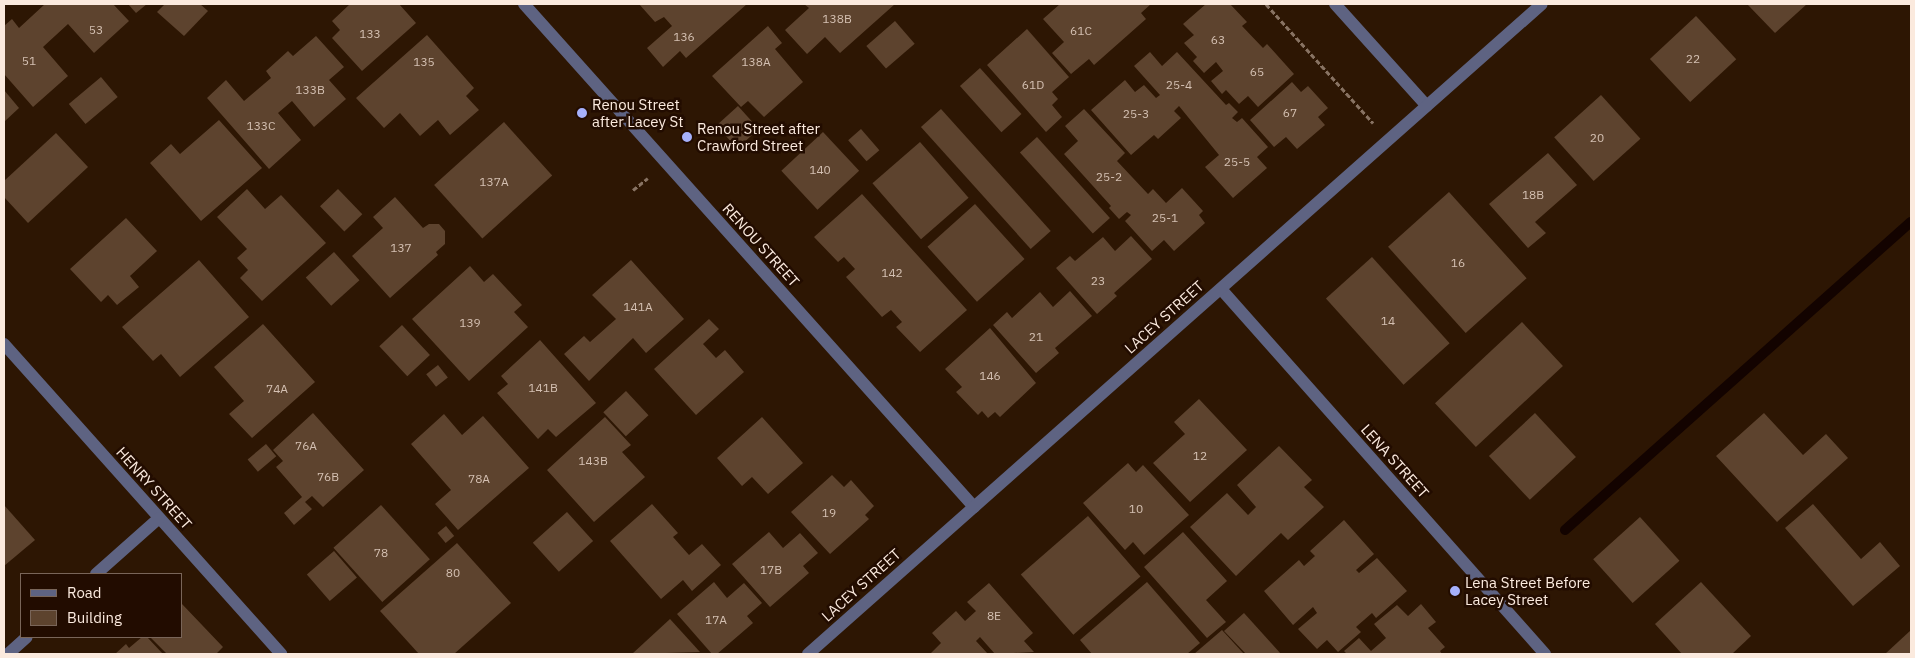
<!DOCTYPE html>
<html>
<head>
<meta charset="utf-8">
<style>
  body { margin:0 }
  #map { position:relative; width:1915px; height:658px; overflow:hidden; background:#2d1603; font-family:"IBM Plex Sans",sans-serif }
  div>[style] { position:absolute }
  .stream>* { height:10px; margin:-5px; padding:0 5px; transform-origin:5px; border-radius:5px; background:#130300 }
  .building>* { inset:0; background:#5d432e; transform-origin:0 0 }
  .path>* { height:3px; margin-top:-1.5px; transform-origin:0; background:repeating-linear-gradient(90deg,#887363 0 5px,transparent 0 7.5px) }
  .minor>* { height:12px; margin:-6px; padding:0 6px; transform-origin:6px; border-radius:6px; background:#5e6382 }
  .dots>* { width:14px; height:14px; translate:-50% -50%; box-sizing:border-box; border:2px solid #220c00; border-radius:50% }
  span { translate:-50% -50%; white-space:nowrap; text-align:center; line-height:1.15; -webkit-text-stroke:5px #220c00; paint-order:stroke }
  .number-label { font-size:12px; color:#d4c0b2 }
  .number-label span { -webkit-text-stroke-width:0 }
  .poi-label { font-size:15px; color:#fbeade }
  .left { translate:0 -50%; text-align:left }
  .street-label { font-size:15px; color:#fbeade }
  .frame { position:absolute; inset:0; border:5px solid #fbeade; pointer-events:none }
  .legend { position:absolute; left:20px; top:573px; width:162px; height:65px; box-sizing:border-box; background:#220c00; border:1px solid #796559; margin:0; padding:6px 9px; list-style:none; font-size:15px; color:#fbeade }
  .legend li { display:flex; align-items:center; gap:10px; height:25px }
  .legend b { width:25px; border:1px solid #796559 }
</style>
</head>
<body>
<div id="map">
  <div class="stream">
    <div style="left:1565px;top:530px;width:463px;rotate:-41.7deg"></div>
  </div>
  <div class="building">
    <div style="clip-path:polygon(45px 4px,113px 4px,129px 21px,94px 53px,68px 24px,43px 47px,68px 76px,33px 107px,4px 74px,4px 26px,12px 19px,19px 28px)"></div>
    <div style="clip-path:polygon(128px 4px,147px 4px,136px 13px)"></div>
    <div style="clip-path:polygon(165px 4px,200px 4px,208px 11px,184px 36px,157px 12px)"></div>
    <div style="clip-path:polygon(350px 4px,399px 4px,416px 23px,362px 71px,332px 38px,340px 30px,332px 21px)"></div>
    <div style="clip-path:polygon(639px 4px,747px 4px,686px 58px,680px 51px,663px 67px,647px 48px,672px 26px,664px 17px,655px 22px)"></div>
    <div style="clip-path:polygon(804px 4px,895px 4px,840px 53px,825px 37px,807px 54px,785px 30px,809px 8px)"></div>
    <div style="clip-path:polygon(1060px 4px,1151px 4px,1141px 13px,1146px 19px,1094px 65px,1089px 59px,1071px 74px,1052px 53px,1064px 42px,1043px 19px)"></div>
    <div style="clip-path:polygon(1206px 4px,1230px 4px,1247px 22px,1242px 26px,1263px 48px,1267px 44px,1294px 74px,1258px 107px,1248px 96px,1239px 104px,1226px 90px,1222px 94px,1211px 81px,1223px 71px,1216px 62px,1204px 73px,1193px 61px,1197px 57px,1184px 43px,1194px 35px,1183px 24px)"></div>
    <div style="clip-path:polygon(1747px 4px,1807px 4px,1775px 33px)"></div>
    <div style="left:1696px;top:16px;width:59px;height:63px;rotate:47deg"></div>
    <div style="left:895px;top:21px;width:30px;height:38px;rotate:49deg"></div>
    <div style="clip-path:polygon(768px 26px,782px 43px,775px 49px,803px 82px,764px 117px,748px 101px,741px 107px,712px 76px)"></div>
    <div style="clip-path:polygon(1027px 29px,1069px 77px,1052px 92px,1058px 99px,1052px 105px,1062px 117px,1046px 132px,987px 65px)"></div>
    <div style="clip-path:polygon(427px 35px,474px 88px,466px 96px,479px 110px,450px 135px,438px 120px,420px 136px,400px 113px,384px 128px,356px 98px)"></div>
    <div style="clip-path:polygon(316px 36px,344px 67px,329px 80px,346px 99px,314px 127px,292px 101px,278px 113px,301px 140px,269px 169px,207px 98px,226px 80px,244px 101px,271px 78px,266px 71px,288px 51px,293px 56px)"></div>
    <div style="clip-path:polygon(1150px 52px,1162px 66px,1177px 52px,1226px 105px,1229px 103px,1238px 112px,1232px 118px,1237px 122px,1242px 118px,1268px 147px,1257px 157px,1267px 168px,1233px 198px,1205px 167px,1219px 155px,1179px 106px,1174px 111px,1181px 118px,1158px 139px,1154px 135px,1131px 155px,1091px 110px,1125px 80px,1135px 92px,1144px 85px,1156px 98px,1160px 95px,1134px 66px)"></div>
    <div style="left:980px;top:68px;width:62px;height:27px;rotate:48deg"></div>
    <div style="left:101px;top:77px;width:26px;height:42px;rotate:50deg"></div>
    <div style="clip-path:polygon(1292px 82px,1301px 92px,1308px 86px,1328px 108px,1318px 117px,1325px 125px,1297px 149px,1286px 137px,1274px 147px,1250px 120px)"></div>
    <div style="clip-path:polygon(4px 90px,19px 108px,4px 122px)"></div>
    <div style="left:1601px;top:95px;width:59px;height:63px;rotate:48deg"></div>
    <div style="left:738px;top:106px;width:31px;height:29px;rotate:48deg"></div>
    <div style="left:941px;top:109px;width:164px;height:27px;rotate:48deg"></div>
    <div style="clip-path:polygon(1084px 109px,1125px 153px,1117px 161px,1148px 194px,1153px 189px,1166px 203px,1182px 188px,1203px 211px,1199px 215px,1205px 223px,1174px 251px,1164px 240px,1152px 251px,1125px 221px,1131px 215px,1127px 212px,1119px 219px,1109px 208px,1111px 206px,1064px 154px,1078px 141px,1065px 126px)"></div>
    <div style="clip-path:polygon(219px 120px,262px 168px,201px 221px,150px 163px,171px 144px,180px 154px)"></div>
    <div style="left:504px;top:122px;width:72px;height:94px;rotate:48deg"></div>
    <div style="left:861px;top:129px;width:28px;height:17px;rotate:49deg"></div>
    <div style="left:823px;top:132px;width:53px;height:57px;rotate:47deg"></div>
    <div style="clip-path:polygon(56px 133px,88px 167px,28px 223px,4px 197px,4px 181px)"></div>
    <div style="left:1037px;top:137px;width:109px;height:23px;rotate:48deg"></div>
    <div style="left:920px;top:142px;width:74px;height:63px;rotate:49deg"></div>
    <div style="clip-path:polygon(1548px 153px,1577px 185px,1535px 222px,1546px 233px,1528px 248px,1489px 204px)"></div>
    <div style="clip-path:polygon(247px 189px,265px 209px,281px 195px,326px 243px,262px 301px,240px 278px,248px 270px,237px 258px,247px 249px,217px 217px)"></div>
    <div style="left:338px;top:189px;width:35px;height:25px;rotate:46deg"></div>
    <div style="left:1449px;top:192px;width:116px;height:82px;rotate:48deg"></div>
    <div style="clip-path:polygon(862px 194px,967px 310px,920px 352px,896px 327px,902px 322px,891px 310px,882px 317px,846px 277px,855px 269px,844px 257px,838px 262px,814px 237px)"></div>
    <div style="clip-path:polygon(395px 197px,423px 228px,429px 224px,439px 224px,445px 231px,445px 244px,436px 252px,438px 255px,390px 298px,352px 256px,383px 228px,373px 217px)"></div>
    <div style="left:975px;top:204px;width:74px;height:64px;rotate:48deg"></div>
    <div style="clip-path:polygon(126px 218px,157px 251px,130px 276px,139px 287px,117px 305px,108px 295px,101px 302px,70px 269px)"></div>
    <div style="clip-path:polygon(1131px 236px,1152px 259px,1114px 293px,1117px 296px,1097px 314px,1056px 268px,1070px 256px,1075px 261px,1103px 237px,1115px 251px)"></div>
    <div style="left:334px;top:252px;width:38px;height:38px;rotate:48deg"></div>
    <div style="left:1372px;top:257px;width:116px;height:62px;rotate:48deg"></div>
    <div style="clip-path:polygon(199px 260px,249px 317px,180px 377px,161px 354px,153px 361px,122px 327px)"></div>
    <div style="clip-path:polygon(631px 260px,684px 319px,646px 353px,633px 338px,589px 381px,564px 354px,584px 336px,590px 342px,616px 319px,592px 295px)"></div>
    <div style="clip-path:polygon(470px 266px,484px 282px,493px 274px,522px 305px,514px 312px,528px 327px,469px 381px,412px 319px)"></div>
    <div style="clip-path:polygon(1070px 291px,1092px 316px,1055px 348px,1059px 353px,1036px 373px,993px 325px,1007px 312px,1012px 318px,1040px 292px,1053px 307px)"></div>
    <div style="clip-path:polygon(709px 319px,719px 329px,703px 344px,716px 358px,725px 350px,744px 372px,696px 415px,654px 369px)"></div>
    <div style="left:1522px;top:322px;width:60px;height:119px;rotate:47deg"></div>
    <div style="clip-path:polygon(263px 324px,315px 382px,252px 438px,229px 414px,244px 401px,214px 367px)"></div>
    <div style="left:402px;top:325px;width:41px;height:31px;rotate:47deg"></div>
    <div style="clip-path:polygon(990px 328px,1036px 383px,1000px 417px,995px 412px,988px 418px,982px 411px,978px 415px,956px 392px,962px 387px,945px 369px)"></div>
    <div style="clip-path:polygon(540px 340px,596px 403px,556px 437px,548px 429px,538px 439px,497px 393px,508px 384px,501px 376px)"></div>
    <div style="left:438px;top:365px;width:16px;height:15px;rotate:52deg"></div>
    <div style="left:626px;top:391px;width:33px;height:31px;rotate:47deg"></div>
    <div style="clip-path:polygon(1199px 399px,1247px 450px,1190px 502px,1153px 463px,1185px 434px,1174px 422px)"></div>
    <div style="clip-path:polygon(313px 413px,364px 470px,323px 507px,312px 496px,305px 502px,312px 509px,294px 525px,284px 513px,302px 497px,276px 467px,283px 461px,273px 450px)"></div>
    <div style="left:1535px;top:413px;width:60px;height:63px;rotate:47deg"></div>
    <div style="clip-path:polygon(1764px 413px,1803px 455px,1826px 434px,1848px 458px,1777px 522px,1716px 456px)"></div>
    <div style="clip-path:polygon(444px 414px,462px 435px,483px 416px,529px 468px,458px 530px,435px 504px,451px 490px,411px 444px)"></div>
    <div style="clip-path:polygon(605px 417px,631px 445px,622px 452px,645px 477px,594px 522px,547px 470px)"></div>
    <div style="clip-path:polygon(762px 417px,803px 463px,768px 494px,752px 477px,742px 486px,717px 458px)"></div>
    <div style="left:266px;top:444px;width:16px;height:24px;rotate:50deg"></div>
    <div style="clip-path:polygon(1279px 446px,1312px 480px,1304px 487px,1324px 507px,1288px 540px,1281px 533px,1236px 576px,1190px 527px,1227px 493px,1248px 515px,1256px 507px,1237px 485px)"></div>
    <div style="clip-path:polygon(1128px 463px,1136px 472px,1143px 465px,1189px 515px,1144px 555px,1133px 542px,1125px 550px,1083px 503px)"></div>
    <div style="clip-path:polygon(832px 475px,844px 487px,851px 480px,874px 506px,865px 515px,869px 519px,830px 554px,791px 512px)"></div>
    <div style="clip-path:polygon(652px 504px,678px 533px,673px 537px,689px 555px,702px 544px,721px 565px,692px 591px,683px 580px,661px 599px,610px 541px)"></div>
    <div style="clip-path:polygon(1813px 504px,1861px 559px,1880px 542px,1900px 566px,1853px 606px,1785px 528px)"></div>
    <div style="clip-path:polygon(4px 505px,35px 540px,4px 566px)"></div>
    <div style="left:381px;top:505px;width:73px;height:64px;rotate:48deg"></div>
    <div style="left:567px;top:512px;width:39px;height:46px;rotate:48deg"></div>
    <div style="left:1088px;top:516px;width:80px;height:89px;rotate:49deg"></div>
    <div style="left:1640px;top:517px;width:59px;height:63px;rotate:48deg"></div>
    <div style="clip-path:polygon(1344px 520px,1374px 554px,1356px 570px,1359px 573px,1377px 558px,1407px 591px,1376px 618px,1372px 613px,1356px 627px,1361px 632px,1338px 652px,1327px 640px,1317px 649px,1298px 629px,1317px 613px,1313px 607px,1293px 625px,1264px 591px,1299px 560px,1304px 566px,1315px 556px,1310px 551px)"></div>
    <div style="left:446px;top:526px;width:13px;height:11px;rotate:51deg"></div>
    <div style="clip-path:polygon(769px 532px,783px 548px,800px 533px,818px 553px,803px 566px,809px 573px,770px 607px,732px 564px)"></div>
    <div style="clip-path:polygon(1183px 532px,1227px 581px,1206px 600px,1226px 622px,1207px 638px,1144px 567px)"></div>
    <div style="clip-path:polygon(457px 543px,511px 603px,454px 654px,419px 654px,380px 611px)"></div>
    <div style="left:334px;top:551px;width:35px;height:36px;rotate:49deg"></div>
    <div style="clip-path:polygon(714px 582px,727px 598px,744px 583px,762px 603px,747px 616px,753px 623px,717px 654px,712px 654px,677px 614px)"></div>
    <div style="clip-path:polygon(1147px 582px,1200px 643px,1187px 654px,1092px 654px,1080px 640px)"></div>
    <div style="clip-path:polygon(1701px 582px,1751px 636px,1732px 654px,1682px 654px,1655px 624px)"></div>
    <div style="clip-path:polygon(989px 583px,1033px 633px,1024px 641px,1034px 652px,995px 654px,980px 637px,976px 641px,988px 654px,930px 654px,941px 643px,932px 633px,956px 611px,965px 621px,976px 611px,967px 602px)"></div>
    <div style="clip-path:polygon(182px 604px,223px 647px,216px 654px,167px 654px,150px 637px,181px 637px)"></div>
    <div style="clip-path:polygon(1421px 604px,1436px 622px,1428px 628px,1445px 647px,1440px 651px,1442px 654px,1347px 654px,1344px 651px,1359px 638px,1371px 651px,1386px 638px,1374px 624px,1397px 605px,1408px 616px)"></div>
    <div style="clip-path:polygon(1244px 613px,1281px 654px,1246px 654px,1224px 631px)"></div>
    <div style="clip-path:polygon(670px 619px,700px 652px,632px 654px)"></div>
    <div style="clip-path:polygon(1222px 630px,1244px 654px,1194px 654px)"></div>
    <div style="clip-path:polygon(1911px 630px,1911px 654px,1885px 654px)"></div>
    <div style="clip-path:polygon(142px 637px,147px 637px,163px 654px,115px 654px,126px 644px,129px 648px)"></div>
  </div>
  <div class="path">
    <div style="left:1266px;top:4px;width:160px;rotate:48deg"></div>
    <div style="left:633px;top:190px;width:19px;rotate:-39deg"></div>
  </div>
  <div class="minor">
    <div style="left:524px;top:4px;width:675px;rotate:48.18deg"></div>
    <div style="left:1335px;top:4px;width:137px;rotate:48deg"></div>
    <div style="left:1221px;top:289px;width:488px;rotate:48.4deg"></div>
    <div style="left:4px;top:344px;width:416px;rotate:48.2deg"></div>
    <div style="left:96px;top:574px;width:84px;rotate:-41.6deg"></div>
    <div style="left:8px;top:654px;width:25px;rotate:-42deg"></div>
    <div style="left:808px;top:654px;width:980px;rotate:-41.53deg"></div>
  </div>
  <div class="dots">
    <div style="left:582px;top:113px;background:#a6b1fc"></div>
    <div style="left:687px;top:137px;background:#a6b1fc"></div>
    <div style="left:1455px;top:591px;background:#a6b1fc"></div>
  </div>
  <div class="number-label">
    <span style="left:837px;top:19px">138B</span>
    <span style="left:96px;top:30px">53</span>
    <span style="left:1081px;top:31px">61C</span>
    <span style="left:370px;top:34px">133</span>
    <span style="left:684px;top:37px">136</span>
    <span style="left:1218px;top:40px">63</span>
    <span style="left:1693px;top:59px">22</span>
    <span style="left:29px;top:61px">51</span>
    <span style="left:424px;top:62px">135</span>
    <span style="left:756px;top:62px">138A</span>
    <span style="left:1257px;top:72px">65</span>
    <span style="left:1033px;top:85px">61D</span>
    <span style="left:1179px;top:85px">25-4</span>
    <span style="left:310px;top:90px">133B</span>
    <span style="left:1290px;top:113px">67</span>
    <span style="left:1136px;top:114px">25-3</span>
    <span style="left:261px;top:126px">133C</span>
    <span style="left:1597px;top:138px">20</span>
    <span style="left:1237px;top:162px">25-5</span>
    <span style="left:820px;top:170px">140</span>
    <span style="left:1109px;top:177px">25-2</span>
    <span style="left:494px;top:182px">137A</span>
    <span style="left:1533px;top:195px">18B</span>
    <span style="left:1165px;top:218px">25-1</span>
    <span style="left:401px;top:248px">137</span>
    <span style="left:1458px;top:263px">16</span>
    <span style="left:892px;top:273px">142</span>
    <span style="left:1098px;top:281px">23</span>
    <span style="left:638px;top:307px">141A</span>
    <span style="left:1388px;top:321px">14</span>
    <span style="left:470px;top:323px">139</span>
    <span style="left:1036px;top:337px">21</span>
    <span style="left:990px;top:376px">146</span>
    <span style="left:543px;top:388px">141B</span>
    <span style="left:277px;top:389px">74A</span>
    <span style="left:306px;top:446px">76A</span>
    <span style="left:1200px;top:456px">12</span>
    <span style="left:593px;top:461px">143B</span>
    <span style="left:328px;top:477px">76B</span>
    <span style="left:479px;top:479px">78A</span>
    <span style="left:1136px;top:509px">10</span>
    <span style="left:829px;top:513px">19</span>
    <span style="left:381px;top:553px">78</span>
    <span style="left:771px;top:570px">17B</span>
    <span style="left:453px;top:573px">80</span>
    <span style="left:994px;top:616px">8E</span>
    <span style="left:716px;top:620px">17A</span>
  </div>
  <div class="poi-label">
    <span class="left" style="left:592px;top:113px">Renou Street<br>after Lacey St</span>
    <span class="left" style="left:697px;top:137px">Renou Street after<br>Crawford Street</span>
    <span class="left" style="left:1465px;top:591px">Lena Street Before<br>Lacey Street</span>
  </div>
  <div class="street-label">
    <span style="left:761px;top:245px;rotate:48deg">RENOU STREET</span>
    <span style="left:1164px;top:317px;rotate:-42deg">LACEY STREET</span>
    <span style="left:1395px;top:461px;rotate:48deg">LENA STREET</span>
    <span style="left:154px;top:488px;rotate:48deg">HENRY STREET</span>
    <span style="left:861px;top:585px;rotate:-42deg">LACEY STREET</span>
  </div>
  <div class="frame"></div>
  <ul class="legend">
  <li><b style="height:6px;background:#5e6382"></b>Road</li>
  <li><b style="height:14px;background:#5d432e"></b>Building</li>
  </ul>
</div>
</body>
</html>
